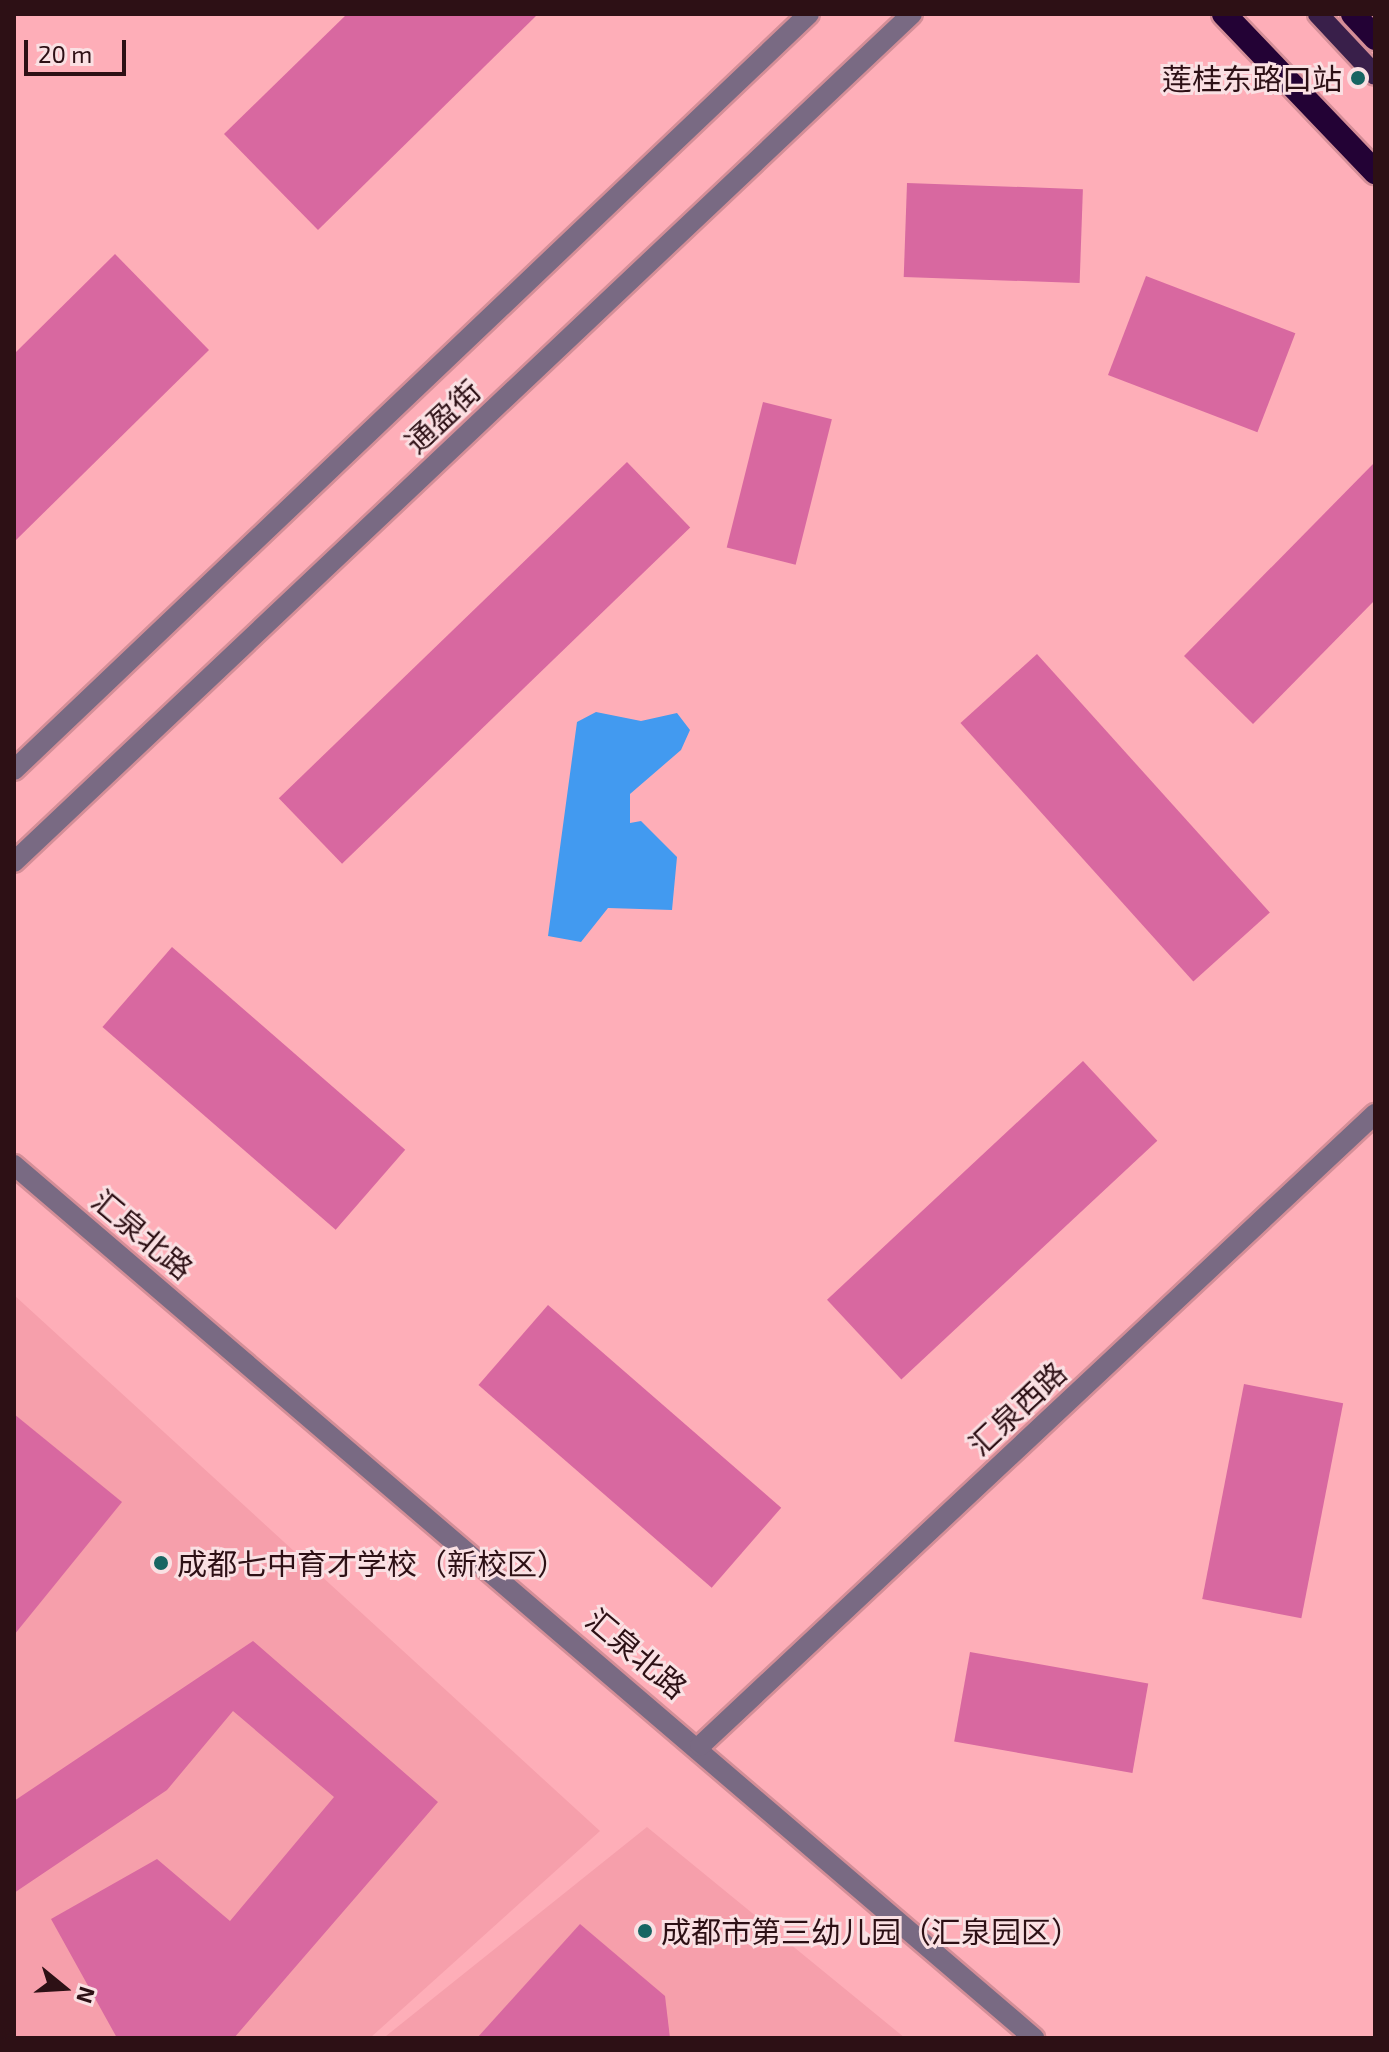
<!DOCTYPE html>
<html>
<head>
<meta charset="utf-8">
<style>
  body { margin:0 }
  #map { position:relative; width:1389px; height:2052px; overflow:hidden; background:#feaeb8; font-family:"Exo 2","Noto Sans SC",sans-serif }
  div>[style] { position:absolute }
  .built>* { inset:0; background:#f69fab }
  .water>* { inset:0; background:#429af0 }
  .building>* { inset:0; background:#d868a0; transform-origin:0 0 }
  .roads { filter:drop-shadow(2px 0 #d48e97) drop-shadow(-2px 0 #d48e97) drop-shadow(0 2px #d48e97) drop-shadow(0 -2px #d48e97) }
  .minor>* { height:20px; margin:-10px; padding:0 10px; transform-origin:10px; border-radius:10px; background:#796a83 }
  .major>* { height:20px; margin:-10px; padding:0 10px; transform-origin:10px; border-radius:10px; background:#391f4a }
  .highway>* { height:24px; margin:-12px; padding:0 12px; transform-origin:12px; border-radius:12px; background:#230235 }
  .dots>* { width:22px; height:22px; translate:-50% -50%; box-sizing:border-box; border:4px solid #fae0e3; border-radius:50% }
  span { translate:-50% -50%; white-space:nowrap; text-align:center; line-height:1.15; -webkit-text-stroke:6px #fae0e3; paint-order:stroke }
  .poi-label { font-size:30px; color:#2d1015 }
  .right { translate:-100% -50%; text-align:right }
  .left { translate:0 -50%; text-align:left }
  .street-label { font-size:30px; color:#2d1015 }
  .frame { position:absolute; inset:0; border:16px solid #2d1015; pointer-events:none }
  .north { position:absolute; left:24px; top:1948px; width:80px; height:80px; -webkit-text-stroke:6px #fae0e3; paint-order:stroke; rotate:108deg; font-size:22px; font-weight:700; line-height:32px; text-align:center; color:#2d1015 }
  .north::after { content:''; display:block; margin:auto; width:28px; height:36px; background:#2d1015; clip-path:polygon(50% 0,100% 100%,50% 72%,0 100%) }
  .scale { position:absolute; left:24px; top:40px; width:102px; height:36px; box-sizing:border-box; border:4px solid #2d1015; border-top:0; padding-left:10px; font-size:24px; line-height:28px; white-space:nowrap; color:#2d1015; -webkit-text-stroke:6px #fae0e3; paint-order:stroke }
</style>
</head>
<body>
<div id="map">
  <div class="built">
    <div style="clip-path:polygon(14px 1295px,600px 1831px,370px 2038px,14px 2038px)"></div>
    <div style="clip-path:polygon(647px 1827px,905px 2038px,387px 2038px,386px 2036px)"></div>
  </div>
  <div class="water">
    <div style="clip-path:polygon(596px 712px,641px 721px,677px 713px,690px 730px,681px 750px,630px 794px,630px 823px,641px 821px,677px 857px,672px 910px,608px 908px,581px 942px,548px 936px,577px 722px)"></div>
  </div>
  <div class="building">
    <div style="clip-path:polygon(347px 14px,538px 14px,318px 230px,224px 134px)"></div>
    <div style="left:907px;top:183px;width:176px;height:94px;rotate:2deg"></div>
    <div style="clip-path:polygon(115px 254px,209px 350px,14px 542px,14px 354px)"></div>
    <div style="left:1146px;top:276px;width:160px;height:106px;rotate:21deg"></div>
    <div style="left:763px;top:402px;width:71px;height:150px;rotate:14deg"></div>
    <div style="left:627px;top:462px;width:91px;height:484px;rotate:46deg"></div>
    <div style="clip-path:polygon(1375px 462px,1375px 600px,1253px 724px,1184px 656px)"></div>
    <div style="left:1037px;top:654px;width:348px;height:103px;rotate:48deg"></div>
    <div style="left:172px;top:947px;width:309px;height:106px;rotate:41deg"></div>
    <div style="left:1083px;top:1061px;width:109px;height:350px;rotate:47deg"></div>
    <div style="left:548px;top:1305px;width:309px;height:106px;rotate:41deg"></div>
    <div style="left:1244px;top:1384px;width:101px;height:219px;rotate:11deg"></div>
    <div style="clip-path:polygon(14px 1414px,122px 1502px,14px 1635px)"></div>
    <div style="clip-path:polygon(253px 1641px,438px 1802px,234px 2038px,117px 2038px,51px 1919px,157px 1859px,230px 1921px,334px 1797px,233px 1711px,167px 1790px,14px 1893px,14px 1801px)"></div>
    <div style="left:970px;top:1652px;width:181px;height:91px;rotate:10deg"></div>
    <div style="clip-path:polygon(580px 1924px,665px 1996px,670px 2038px,477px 2038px)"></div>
  </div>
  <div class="roads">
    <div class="minor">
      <div style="left:14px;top:770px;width:1097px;rotate:-43.56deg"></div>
      <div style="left:14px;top:862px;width:1235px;rotate:-43.36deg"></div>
      <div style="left:14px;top:1165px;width:1343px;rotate:40.56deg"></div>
      <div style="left:700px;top:1746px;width:925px;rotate:-43.12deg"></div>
    </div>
    <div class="major">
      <div style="left:1318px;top:14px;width:83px;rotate:46.9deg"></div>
    </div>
    <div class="highway">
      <div style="left:1224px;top:14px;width:219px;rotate:46.3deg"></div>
      <div style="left:1353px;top:14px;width:33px;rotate:47deg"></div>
    </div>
  </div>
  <div class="dots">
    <div style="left:1358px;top:78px;background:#176562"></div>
    <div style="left:161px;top:1563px;background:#176562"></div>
    <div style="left:645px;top:1931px;background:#176562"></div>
  </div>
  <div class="poi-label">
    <span class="right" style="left:1342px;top:78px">莲桂东路口站</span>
    <span class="left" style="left:177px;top:1563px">成都七中育才学校（新校区）</span>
    <span class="left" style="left:661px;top:1931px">成都市第三幼儿园（汇泉园区）</span>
  </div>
  <div class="street-label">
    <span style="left:442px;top:416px;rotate:-43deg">通盈街</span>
    <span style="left:143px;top:1234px;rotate:40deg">汇泉北路</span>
    <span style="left:1017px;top:1408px;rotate:-43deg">汇泉西路</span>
    <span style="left:637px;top:1653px;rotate:40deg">汇泉北路</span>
  </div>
  <div class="frame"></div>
  <div class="north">N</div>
  <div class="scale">20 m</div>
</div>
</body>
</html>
